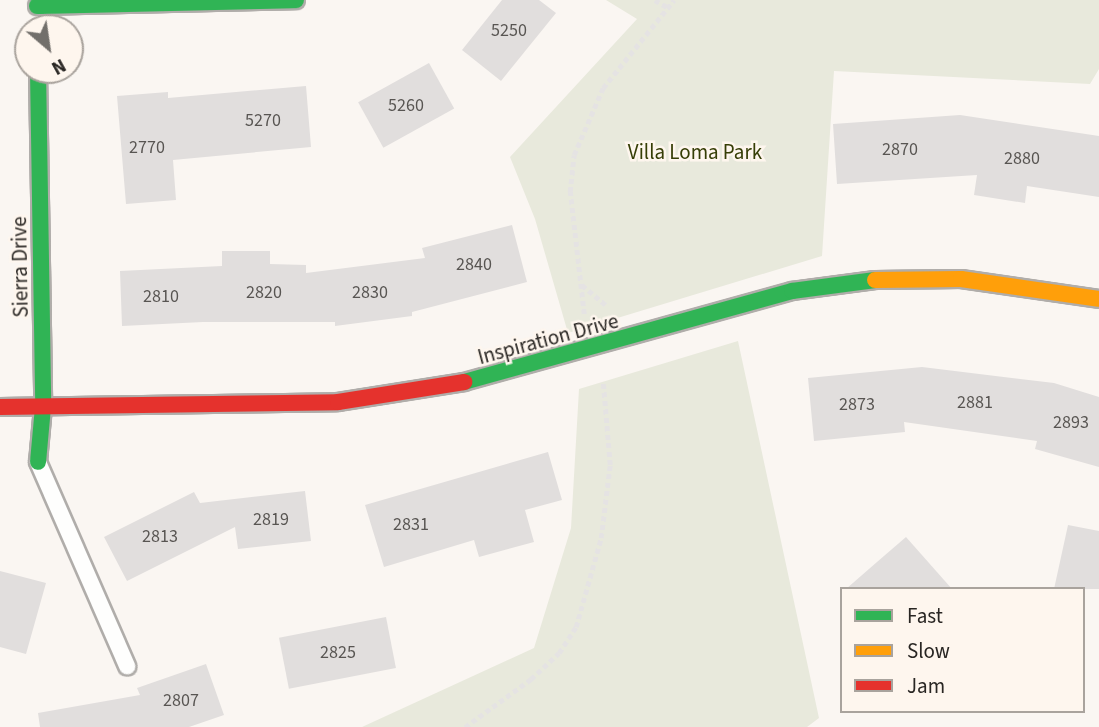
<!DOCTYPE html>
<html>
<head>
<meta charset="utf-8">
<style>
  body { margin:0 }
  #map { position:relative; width:1099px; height:727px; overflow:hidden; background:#faf6f2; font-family:"Source Sans 3",sans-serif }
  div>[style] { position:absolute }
  .green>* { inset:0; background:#e8e9dc }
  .building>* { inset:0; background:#e1dedd; transform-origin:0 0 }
  .path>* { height:4.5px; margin-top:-2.25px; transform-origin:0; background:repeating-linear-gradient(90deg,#e5e3e3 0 5px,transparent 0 8.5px) }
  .roads { filter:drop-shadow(2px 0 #b0adaa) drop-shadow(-2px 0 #b0adaa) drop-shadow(0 2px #b0adaa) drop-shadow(0 -2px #b0adaa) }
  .lane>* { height:16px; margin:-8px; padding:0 8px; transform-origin:8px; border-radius:8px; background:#fefefd }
  .fast>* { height:16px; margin:-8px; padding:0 8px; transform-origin:8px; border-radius:8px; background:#30b455 }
  .slow>* { height:16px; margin:-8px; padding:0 8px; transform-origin:8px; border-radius:8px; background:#ff9f0a }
  .jam>* { height:16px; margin:-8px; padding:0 8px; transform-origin:8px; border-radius:8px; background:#e5322d }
  span { translate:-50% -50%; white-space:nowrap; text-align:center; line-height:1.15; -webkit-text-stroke:5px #fef6ee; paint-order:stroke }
  .number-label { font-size:18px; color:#585552 }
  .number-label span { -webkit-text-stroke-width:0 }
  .park-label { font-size:21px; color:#363e06 }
  .street-label { font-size:21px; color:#292623 }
  .legend { position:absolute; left:840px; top:587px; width:245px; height:126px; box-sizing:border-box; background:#fef6ee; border:2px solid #a9a39d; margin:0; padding:9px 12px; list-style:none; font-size:21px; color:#292623 }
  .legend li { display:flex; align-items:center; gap:14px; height:35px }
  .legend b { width:35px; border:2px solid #a9a39d }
  .north { position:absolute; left:14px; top:14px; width:70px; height:70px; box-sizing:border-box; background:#fef6ee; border:2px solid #a9a39d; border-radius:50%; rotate:151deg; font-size:19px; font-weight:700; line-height:28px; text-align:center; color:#292623 }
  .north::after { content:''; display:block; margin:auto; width:24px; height:32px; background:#726f6b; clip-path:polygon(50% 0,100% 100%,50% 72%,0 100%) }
</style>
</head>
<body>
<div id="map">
  <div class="green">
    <div style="clip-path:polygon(606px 0,1099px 0,1099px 69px,1090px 84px,834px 71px,822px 256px,568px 333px,535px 219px,510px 157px,637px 19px)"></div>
    <div style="clip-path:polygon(738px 341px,819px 718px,807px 727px,362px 727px,534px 648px,571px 528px,579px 389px)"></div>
  </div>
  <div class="building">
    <div style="clip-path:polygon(502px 0,539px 0,556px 13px,501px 81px,462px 50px)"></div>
    <div style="left:429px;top:63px;width:52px;height:81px;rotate:61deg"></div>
    <div style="clip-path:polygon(306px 86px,311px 147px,173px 160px,176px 200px,126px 204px,117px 96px,168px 92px,168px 98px)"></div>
    <div style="clip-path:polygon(960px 115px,1099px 136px,1099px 197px,1027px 186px,1025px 203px,974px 195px,977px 175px,837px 184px,833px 124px)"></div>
    <div style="clip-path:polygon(512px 225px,527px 282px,412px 312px,412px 316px,335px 326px,335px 322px,203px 322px,122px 326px,120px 271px,222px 266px,222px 251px,270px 251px,270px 264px,306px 265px,306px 273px,425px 258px,422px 248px)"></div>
    <div style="clip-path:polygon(922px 367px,1054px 383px,1099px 397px,1099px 467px,1035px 449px,1037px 441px,904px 422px,905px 432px,814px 441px,808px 378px)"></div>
    <div style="clip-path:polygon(548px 452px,562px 500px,525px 510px,534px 542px,479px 557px,474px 540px,384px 567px,365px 505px)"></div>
    <div style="clip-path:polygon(305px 491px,311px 541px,238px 549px,235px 527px,127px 581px,104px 537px,194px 492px,200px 503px)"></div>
    <div style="clip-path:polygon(1068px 525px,1099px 531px,1099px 589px,1054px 589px)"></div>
    <div style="clip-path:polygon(906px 537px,952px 589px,846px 589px,877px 562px)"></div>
    <div style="clip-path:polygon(0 571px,46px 583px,26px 654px,0 647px)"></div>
    <div style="left:386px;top:617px;width:52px;height:109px;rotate:79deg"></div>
    <div style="clip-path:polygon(206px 664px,224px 715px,189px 727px,40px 727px,38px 713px,140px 695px,137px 688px)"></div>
  </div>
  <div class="path">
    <div style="left:655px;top:0;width:14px;rotate:30deg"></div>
    <div style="left:582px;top:285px;width:33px;rotate:40deg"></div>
    <div style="left:584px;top:314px;width:123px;rotate:-96.5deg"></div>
    <div style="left:570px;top:192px;width:37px;rotate:-84deg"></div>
    <div style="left:574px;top:155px;width:73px;rotate:-66.6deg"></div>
    <div style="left:603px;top:88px;width:113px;rotate:-51.1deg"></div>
    <div style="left:465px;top:727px;width:82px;rotate:-36deg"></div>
    <div style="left:531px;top:679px;width:38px;rotate:-43deg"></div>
    <div style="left:559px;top:653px;width:31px;rotate:-57deg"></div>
    <div style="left:576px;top:627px;width:92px;rotate:-74.3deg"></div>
    <div style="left:601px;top:538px;width:74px;rotate:-83deg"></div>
    <div style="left:610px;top:465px;width:83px;rotate:-94.8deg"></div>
  </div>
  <div class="roads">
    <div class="lane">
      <div style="left:38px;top:462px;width:223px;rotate:66.4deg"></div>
    </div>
    <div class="fast">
      <div style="left:37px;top:6px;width:259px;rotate:-1.3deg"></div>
      <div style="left:38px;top:70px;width:337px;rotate:89.1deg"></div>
      <div style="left:43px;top:407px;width:55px;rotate:95.2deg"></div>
      <div style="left:464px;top:382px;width:340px;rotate:-15.5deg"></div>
      <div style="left:792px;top:291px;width:84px;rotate:-7.5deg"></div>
    </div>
    <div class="slow">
      <div style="left:875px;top:280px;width:86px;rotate:-0.7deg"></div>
      <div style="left:961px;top:279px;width:139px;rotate:8.2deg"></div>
    </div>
    <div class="jam">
      <div style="left:0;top:407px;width:338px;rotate:-0.8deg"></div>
      <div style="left:338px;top:402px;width:128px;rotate:-9deg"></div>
    </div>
  </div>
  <div class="number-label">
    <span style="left:509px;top:31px">5250</span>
    <span style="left:406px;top:106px">5260</span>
    <span style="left:263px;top:121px">5270</span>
    <span style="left:147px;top:148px">2770</span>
    <span style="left:900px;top:150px">2870</span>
    <span style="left:1022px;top:159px">2880</span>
    <span style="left:474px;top:265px">2840</span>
    <span style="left:264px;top:293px">2820</span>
    <span style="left:370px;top:293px">2830</span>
    <span style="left:161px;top:297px">2810</span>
    <span style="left:975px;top:403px">2881</span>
    <span style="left:857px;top:405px">2873</span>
    <span style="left:1071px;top:423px">2893</span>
    <span style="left:271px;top:520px">2819</span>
    <span style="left:411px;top:525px">2831</span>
    <span style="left:160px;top:537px">2813</span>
    <span style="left:338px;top:653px">2825</span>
    <span style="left:181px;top:701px">2807</span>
  </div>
  <div class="park-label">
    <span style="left:695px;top:152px">Villa Loma Park</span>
  </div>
  <div class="street-label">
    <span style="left:20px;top:267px;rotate:-91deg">Sierra Drive</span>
    <span style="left:548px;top:339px;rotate:-15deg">Inspiration Drive</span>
  </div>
  <ul class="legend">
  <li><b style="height:9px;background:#30b455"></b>Fast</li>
  <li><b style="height:9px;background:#ff9f0a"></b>Slow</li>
  <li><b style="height:9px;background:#e5322d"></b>Jam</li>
  </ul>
  <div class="north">N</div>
</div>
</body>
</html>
